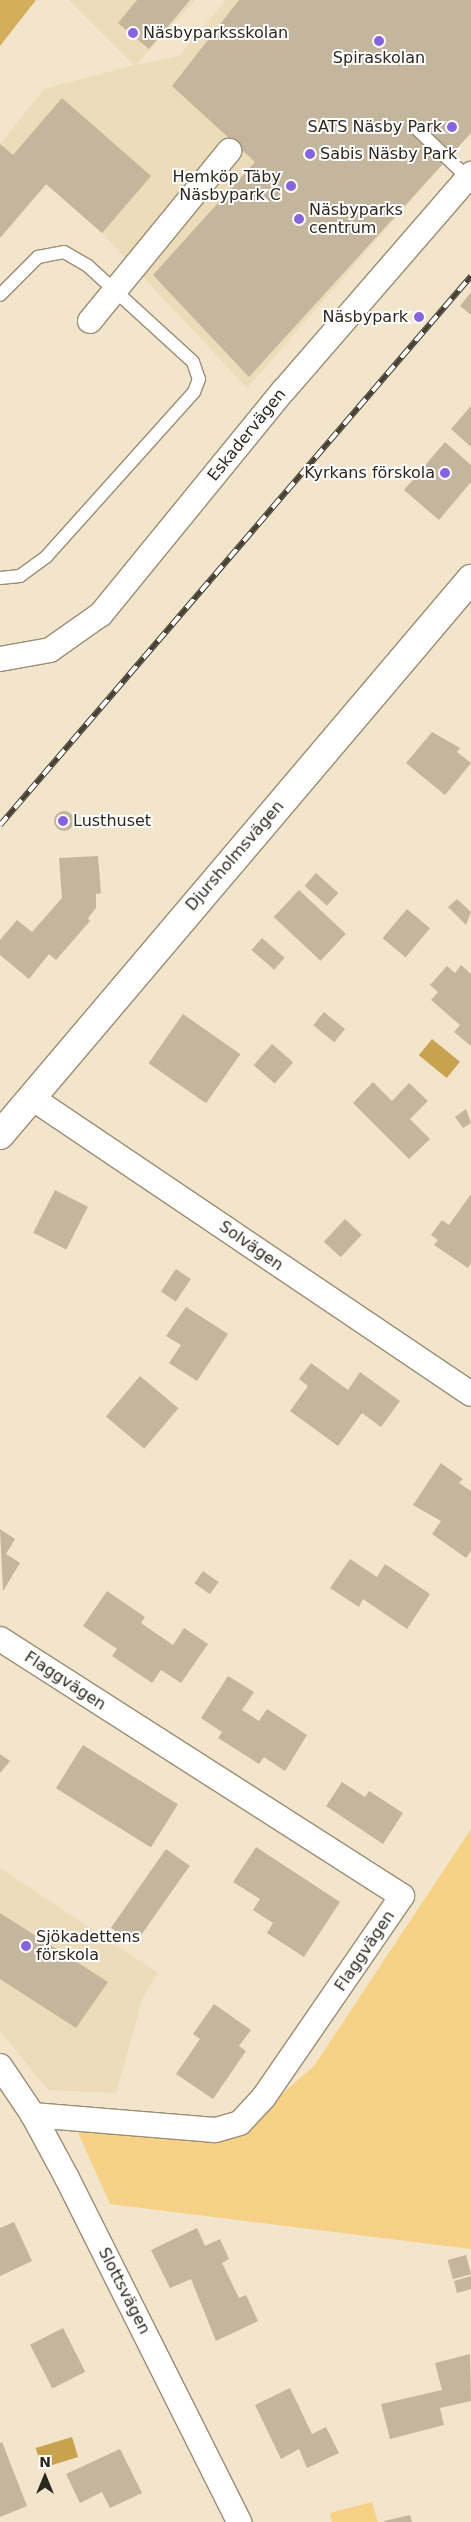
<!DOCTYPE html>
<html>
<head>
<meta charset="utf-8">
<style>
  body { margin:0 }
  #map { position:relative; width:471px; height:2522px; overflow:hidden; background:#f3e5cb; font-family:"DejaVu Sans",sans-serif }
  div>[style] { position:absolute }
  .built>* { inset:0; background:#eddcba }
  .green>* { inset:0; background:#f6d186 }
  .forest>* { inset:0; background:#d5ae5c }
  .water>* { inset:0; background:#c9a250; transform-origin:0 0 }
  .building>* { inset:0; background:#c3b69c; transform-origin:0 0 }
  .round { border-radius:50% }
  .roads { filter:drop-shadow(1px 0 #9a8e75) drop-shadow(-1px 0 #9a8e75) drop-shadow(0 1px #9a8e75) drop-shadow(0 -1px #9a8e75) }
  .service>* { height:12px; margin:-6px; padding:0 6px; transform-origin:6px; border-radius:6px; background:#fff }
  .minor>* { height:24px; margin:-12px; padding:0 12px; transform-origin:12px; border-radius:12px; background:#fff }
  .tertiary>* { height:28px; margin:-14px; padding:0 14px; transform-origin:14px; border-radius:14px; background:#fff }
  .rail>* { height:5.5px; margin-top:-2.75px; transform-origin:0; background:repeating-linear-gradient(90deg,#fff 0 11px,#474135 0 22px); box-sizing:border-box; border-block:1px solid #474135 }
  .dots>* { width:14px; height:14px; translate:-50% -50%; box-sizing:border-box; border:2px solid #fff; border-radius:50% }
  span { translate:-50% -50%; white-space:nowrap; text-align:center; line-height:1.15; -webkit-text-stroke:4px #fff; paint-order:stroke }
  .poi-label { font-size:16px; color:#2d281e }
  .left { translate:0 -50%; text-align:left }
  .right { translate:-100% -50%; text-align:right }
  .street-label { font-size:16px; color:#2d281e }
  .north { position:absolute; left:20px; top:2452px; width:50px; height:50px; -webkit-text-stroke:4px #fff; paint-order:stroke; rotate:0deg; font-size:14px; font-weight:700; line-height:20px; text-align:center; color:#2d281e }
  .north::after { content:''; display:block; margin:auto; width:18px; height:22px; background:#2d281e; clip-path:polygon(50% 0,100% 100%,50% 72%,0 100%) }
</style>
</head>
<body>
<div id="map">
  <div class="built">
    <div style="clip-path:polygon(69px 0,195px 0,136px 65px,179px 56px,226px 0,471px 0,471px 132px,247px 388px,102px 233px,47px 185px,0 238px,0 144px,44px 89px,134px 65px)"></div>
    <div style="clip-path:polygon(0 1868px,158px 1973px,143px 1997px,116px 2093px,48px 2090px,0 2031px)"></div>
  </div>
  <div class="green">
    <div style="clip-path:polygon(471px 1829px,471px 2249px,110px 2204px,76px 2128px,234px 2136px,314px 2066px)"></div>
    <div style="clip-path:polygon(372px 2502px,378px 2522px,332px 2522px,330px 2513px)"></div>
  </div>
  <div class="forest">
    <div style="clip-path:polygon(0 0,36px 0,0 46px)"></div>
  </div>
  <div class="water">
    <div style="left:432px;top:1039px;width:36px;height:21px;rotate:39deg"></div>
    <div style="left:72px;top:2437px;width:21px;height:38px;rotate:73deg"></div>
  </div>
  <div class="building">
    <div style="clip-path:polygon(137px 0,190px 0,149px 49px,118px 23px)"></div>
    <div style="clip-path:polygon(239px 0,471px 0,471px 133px,249px 377px,153px 275px,255px 162px,172px 86px)"></div>
    <div style="clip-path:polygon(62px 98px,151px 176px,102px 233px,46px 184px,0 238px,0 144px,13px 155px)"></div>
    <div style="clip-path:polygon(471px 292px,471px 315px,460px 306px)"></div>
    <div style="clip-path:polygon(471px 406px,471px 447px,451px 429px)"></div>
    <div style="clip-path:polygon(445px 442px,471px 465px,471px 482px,439px 520px,404px 490px)"></div>
    <div style="clip-path:polygon(432px 732px,460px 748px,457px 752px,471px 763px,445px 795px,406px 763px)"></div>
    <div class="round" style="left:54px;top:811px;width:20px;height:20px"></div>
    <div style="clip-path:polygon(98px 856px,101px 893px,96px 894px,96px 908px,88px 918px,90px 921px,56px 960px,49px 954px,29px 979px,0 955px,0 940px,17px 920px,32px 932px,62px 898px,59px 858px)"></div>
    <div style="left:316px;top:873px;width:30px;height:17px;rotate:42deg"></div>
    <div style="left:299px;top:890px;width:64px;height:37px;rotate:43deg"></div>
    <div style="clip-path:polygon(457px 899px,471px 912px,466px 925px,448px 907px)"></div>
    <div style="left:407px;top:909px;width:30px;height:38px;rotate:40deg"></div>
    <div style="left:262px;top:938px;width:30px;height:16px;rotate:41deg"></div>
    <div style="clip-path:polygon(461px 965px,471px 974px,471px 1046px,454px 1032px,460px 1025px,431px 1000px,438px 992px,430px 985px,447px 966px,455px 973px)"></div>
    <div style="left:324px;top:1012px;width:27px;height:17px;rotate:39deg"></div>
    <div style="left:183px;top:1014px;width:70px;height:60px;rotate:35deg"></div>
    <div style="left:272px;top:1044px;width:28px;height:28px;rotate:41deg"></div>
    <div style="clip-path:polygon(373px 1082px,392px 1101px,409px 1083px,428px 1101px,410px 1119px,430px 1139px,409px 1159px,353px 1103px)"></div>
    <div style="clip-path:polygon(466px 1109px,471px 1123px,463px 1128px,455px 1117px)"></div>
    <div style="left:55px;top:1190px;width:37px;height:48px;rotate:27deg"></div>
    <div style="clip-path:polygon(471px 1194px,471px 1263px,468px 1268px,434px 1245px,438px 1240px,431px 1235px,442px 1220px,449px 1225px)"></div>
    <div style="left:345px;top:1219px;width:23px;height:31px;rotate:43deg"></div>
    <div style="left:176px;top:1269px;width:18px;height:27px;rotate:34deg"></div>
    <div style="clip-path:polygon(186px 1307px,228px 1334px,197px 1381px,169px 1363px,181px 1345px,166px 1336px)"></div>
    <div style="clip-path:polygon(311px 1363px,348px 1390px,360px 1372px,400px 1401px,381px 1427px,362px 1413px,338px 1446px,290px 1411px,308px 1386px,299px 1379px)"></div>
    <div style="left:140px;top:1376px;width:50px;height:53px;rotate:40deg"></div>
    <div style="clip-path:polygon(441px 1463px,463px 1479px,459px 1483px,471px 1491px,471px 1551px,466px 1558px,432px 1534px,441px 1521px,413px 1505px)"></div>
    <div style="clip-path:polygon(0 1529px,15px 1539px,6px 1554px,20px 1563px,3px 1591px)"></div>
    <div style="clip-path:polygon(350px 1559px,377px 1577px,385px 1564px,430px 1594px,407px 1629px,363px 1599px,359px 1607px,330px 1588px)"></div>
    <div style="left:203px;top:1571px;width:19px;height:15px;rotate:35deg"></div>
    <div style="clip-path:polygon(107px 1591px,145px 1617px,141px 1623px,173px 1645px,184px 1628px,208px 1644px,181px 1683px,161px 1670px,152px 1683px,112px 1656px,117px 1649px,83px 1626px)"></div>
    <div style="clip-path:polygon(228px 1676px,254px 1692px,242px 1710px,259px 1721px,267px 1709px,307px 1735px,285px 1771px,264px 1757px,259px 1764px,218px 1738px,222px 1732px,201px 1718px)"></div>
    <div style="left:83px;top:1745px;width:112px;height:51px;rotate:32deg"></div>
    <div style="clip-path:polygon(0 1754px,10px 1761px,0 1773px)"></div>
    <div style="clip-path:polygon(342px 1782px,365px 1797px,369px 1791px,403px 1813px,383px 1844px,326px 1806px)"></div>
    <div style="clip-path:polygon(256px 1847px,340px 1902px,304px 1957px,267px 1933px,273px 1923px,253px 1910px,260px 1899px,233px 1882px)"></div>
    <div style="left:166px;top:1849px;width:29px;height:96px;rotate:35deg"></div>
    <div style="clip-path:polygon(0 1913px,108px 1982px,76px 2028px,0 1979px)"></div>
    <div style="clip-path:polygon(214px 2004px,251px 2030px,239px 2046px,246px 2051px,213px 2099px,176px 2074px,200px 2039px,193px 2034px)"></div>
    <div style="clip-path:polygon(14px 2222px,32px 2261px,0 2276px,0 2228px)"></div>
    <div style="clip-path:polygon(197px 2228px,205px 2246px,220px 2239px,229px 2259px,222px 2263px,239px 2298px,246px 2295px,258px 2321px,216px 2341px,191px 2279px,170px 2288px,151px 2250px)"></div>
    <div style="left:466px;top:2255px;width:20px;height:19px;rotate:75deg"></div>
    <div style="clip-path:polygon(471px 2276px,471px 2289px,457px 2293px,454px 2281px)"></div>
    <div style="left:63px;top:2328px;width:49px;height:37px;rotate:63deg"></div>
    <div style="clip-path:polygon(470px 2354px,471px 2401px,440px 2408px,444px 2425px,390px 2439px,381px 2404px,442px 2390px,435px 2363px)"></div>
    <div style="clip-path:polygon(290px 2388px,312px 2434px,326px 2427px,339px 2453px,307px 2468px,299px 2449px,281px 2459px,255px 2405px)"></div>
    <div style="clip-path:polygon(2px 2442px,27px 2506px,0 2517px,0 2443px)"></div>
    <div style="clip-path:polygon(120px 2449px,142px 2493px,110px 2508px,102px 2492px,80px 2503px,66px 2474px)"></div>
    <div style="clip-path:polygon(410px 2515px,412px 2522px,384px 2522px,384px 2521px)"></div>
  </div>
  <div class="roads">
    <div class="service">
      <div style="left:417px;top:129px;width:71px;rotate:43.9deg"></div>
      <div style="left:0;top:295px;width:54px;rotate:-45deg"></div>
      <div style="left:38px;top:257px;width:26px;rotate:-11deg"></div>
      <div style="left:64px;top:252px;width:28px;rotate:30deg"></div>
      <div style="left:88px;top:266px;width:142px;rotate:42.4deg"></div>
      <div style="left:193px;top:362px;width:18px;rotate:71deg"></div>
      <div style="left:199px;top:379px;width:14px;rotate:111deg"></div>
      <div style="left:194px;top:392px;width:222px;rotate:131.9deg"></div>
      <div style="left:46px;top:557px;width:32px;rotate:144deg"></div>
      <div style="left:20px;top:576px;width:20px;rotate:174deg"></div>
    </div>
    <div class="minor">
      <div style="left:90px;top:321px;width:220px;rotate:-50.7deg"></div>
      <div style="left:0;top:659px;width:51px;rotate:-10.2deg"></div>
      <div style="left:50px;top:650px;width:62px;rotate:-35.2deg"></div>
      <div style="left:101px;top:614px;width:289px;rotate:-50.8deg"></div>
      <div style="left:284px;top:390px;width:286px;rotate:-49.1deg"></div>
      <div style="left:32px;top:1098px;width:529px;rotate:33.99deg"></div>
      <div style="left:0;top:1639px;width:477px;rotate:32.6deg"></div>
      <div style="left:402px;top:1896px;width:244px;rotate:124.5deg"></div>
      <div style="left:264px;top:2097px;width:35px;rotate:133deg"></div>
      <div style="left:240px;top:2123px;width:26px;rotate:164deg"></div>
      <div style="left:215px;top:2130px;width:183px;rotate:-175.3deg"></div>
      <div style="left:0;top:2066px;width:59px;rotate:56deg"></div>
      <div style="left:33px;top:2115px;width:72px;rotate:61.6deg"></div>
      <div style="left:67px;top:2178px;width:385px;rotate:63.4deg"></div>
    </div>
    <div class="tertiary">
      <div style="left:0;top:1135px;width:729px;rotate:-49.73deg"></div>
    </div>
  </div>
  <div class="rail">
    <div style="left:0;top:825px;width:723px;rotate:-49.37deg"></div>
  </div>
  <div class="dots">
    <div style="left:133px;top:33px;background:#8863de"></div>
    <div style="left:379px;top:41px;background:#8863de"></div>
    <div style="left:452px;top:127px;background:#8863de"></div>
    <div style="left:310px;top:154px;background:#8863de"></div>
    <div style="left:291px;top:186px;background:#8863de"></div>
    <div style="left:299px;top:219px;background:#8863de"></div>
    <div style="left:419px;top:317px;background:#8863de"></div>
    <div style="left:445px;top:473px;background:#8863de"></div>
    <div style="left:63px;top:821px;background:#8863de"></div>
    <div style="left:26px;top:1946px;background:#8863de"></div>
  </div>
  <div class="poi-label">
    <span class="left" style="left:143px;top:33px">Näsbyparksskolan</span>
    <span style="left:379px;top:58px">Spiraskolan</span>
    <span class="right" style="left:442px;top:127px">SATS Näsby Park</span>
    <span class="left" style="left:320px;top:154px">Sabis Näsby Park</span>
    <span class="right" style="left:281px;top:186px">Hemköp Täby<br>Näsbypark C</span>
    <span class="left" style="left:309px;top:219px">Näsbyparks<br>centrum</span>
    <span class="right" style="left:408px;top:317px">Näsbypark</span>
    <span class="right" style="left:435px;top:473px">Kyrkans förskola</span>
    <span class="left" style="left:73px;top:821px">Lusthuset</span>
    <span class="left" style="left:36px;top:1946px">Sjökadettens<br>förskola</span>
  </div>
  <div class="street-label">
    <span style="left:247px;top:435px;rotate:-51deg">Eskadervägen</span>
    <span style="left:235px;top:856px;rotate:-49deg">Djursholmsvägen</span>
    <span style="left:251px;top:1246px;rotate:35deg">Solvägen</span>
    <span style="left:65px;top:1681px;rotate:33deg">Flaggvägen</span>
    <span style="left:365px;top:1951px;rotate:-56deg">Flaggvägen</span>
    <span style="left:124px;top:2291px;rotate:63deg">Slottsvägen</span>
  </div>
  <div class="north">N</div>
</div>
</body>
</html>
